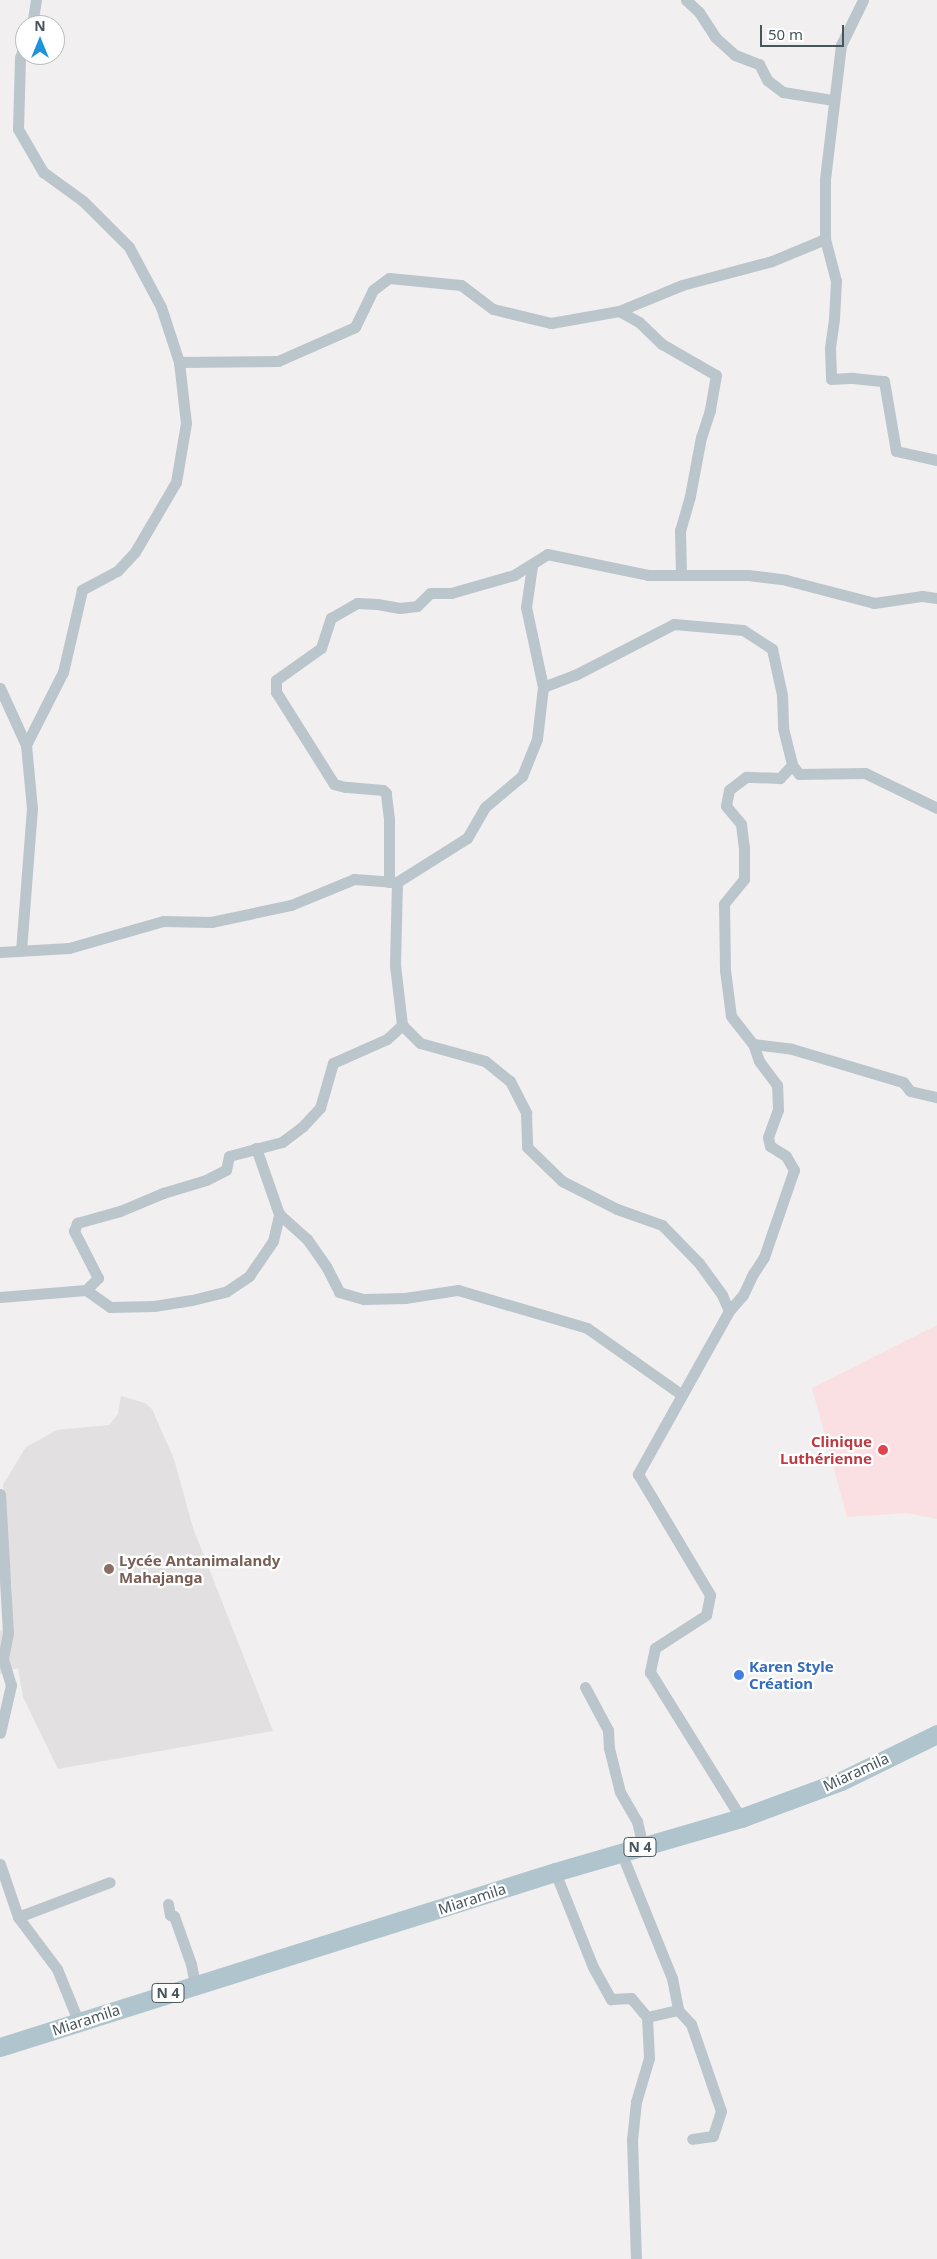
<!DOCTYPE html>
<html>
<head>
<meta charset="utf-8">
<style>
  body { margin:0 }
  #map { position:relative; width:937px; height:2259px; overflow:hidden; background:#f1efef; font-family:"Noto Sans",sans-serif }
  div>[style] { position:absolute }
  .education>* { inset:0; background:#e2e0e0 }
  .medical>* { inset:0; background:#fae0e2 }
  .street>* { height:11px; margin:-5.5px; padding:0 5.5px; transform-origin:5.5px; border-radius:5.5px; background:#bac6cb }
  .primary>* { height:19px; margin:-9.5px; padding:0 9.5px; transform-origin:9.5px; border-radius:9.5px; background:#afc4cd }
  .dots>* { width:14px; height:14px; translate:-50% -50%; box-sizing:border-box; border:2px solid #fff; border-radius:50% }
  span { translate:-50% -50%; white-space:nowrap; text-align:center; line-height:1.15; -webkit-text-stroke:4.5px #fff; paint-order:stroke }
  .shield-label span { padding:1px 4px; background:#fff; border:1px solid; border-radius:4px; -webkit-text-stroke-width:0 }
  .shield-label { font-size:14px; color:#47565b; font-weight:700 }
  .health-label { font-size:15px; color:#be3a42; font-weight:700 }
  .right { translate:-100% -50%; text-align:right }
  .education-label { font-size:15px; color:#785e54; font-weight:700 }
  .left { translate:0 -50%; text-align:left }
  .shop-label { font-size:15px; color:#366cbe; font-weight:700 }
  .street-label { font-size:15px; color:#47565b }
  .north { position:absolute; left:15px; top:15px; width:50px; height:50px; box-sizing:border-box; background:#fff; border:1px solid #b5bbbd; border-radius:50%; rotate:0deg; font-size:14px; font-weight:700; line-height:20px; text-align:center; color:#47565b }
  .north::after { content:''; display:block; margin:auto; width:18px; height:22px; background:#1e94db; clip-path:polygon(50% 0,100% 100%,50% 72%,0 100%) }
  .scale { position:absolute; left:760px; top:25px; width:84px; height:22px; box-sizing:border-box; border:2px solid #47565b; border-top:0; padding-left:6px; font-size:15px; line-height:18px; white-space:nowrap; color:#47565b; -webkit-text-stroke:4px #fff; paint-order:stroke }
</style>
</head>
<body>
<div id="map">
  <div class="education">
    <div style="clip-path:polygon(121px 1396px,145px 1403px,152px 1409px,174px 1459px,193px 1528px,273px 1731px,58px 1769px,23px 1697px,18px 1668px,0 1674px,0 1631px,12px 1626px,12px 1586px,7px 1551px,3px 1485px,26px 1447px,57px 1430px,109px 1425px,118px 1414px)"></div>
  </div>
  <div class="medical">
    <div style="clip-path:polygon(937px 1325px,937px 1519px,907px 1513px,847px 1517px,812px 1388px)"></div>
  </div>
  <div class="street">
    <div style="left:686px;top:0;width:18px;rotate:43deg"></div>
    <div style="left:699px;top:12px;width:30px;rotate:57deg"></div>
    <div style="left:715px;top:37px;width:27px;rotate:42deg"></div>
    <div style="left:735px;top:55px;width:26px;rotate:21deg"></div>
    <div style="left:759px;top:64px;width:18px;rotate:63deg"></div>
    <div style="left:767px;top:80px;width:20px;rotate:37deg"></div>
    <div style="left:783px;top:92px;width:51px;rotate:9.1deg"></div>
    <div style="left:32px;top:25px;width:25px;rotate:-81deg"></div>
    <div style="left:25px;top:44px;width:15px;rotate:110deg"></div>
    <div style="left:20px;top:58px;width:71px;rotate:91.6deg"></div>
    <div style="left:18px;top:129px;width:50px;rotate:59.8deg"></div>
    <div style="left:43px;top:172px;width:49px;rotate:35.9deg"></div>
    <div style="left:83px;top:201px;width:65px;rotate:45deg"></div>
    <div style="left:129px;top:247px;width:68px;rotate:61.9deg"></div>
    <div style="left:161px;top:307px;width:58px;rotate:71.9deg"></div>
    <div style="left:179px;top:362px;width:61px;rotate:83.5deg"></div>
    <div style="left:186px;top:423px;width:60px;rotate:99.6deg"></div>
    <div style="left:176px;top:482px;width:81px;rotate:120.4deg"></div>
    <div style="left:135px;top:552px;width:26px;rotate:133deg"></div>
    <div style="left:117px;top:571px;width:40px;rotate:152deg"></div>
    <div style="left:82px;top:590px;width:84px;rotate:103deg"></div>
    <div style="left:63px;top:672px;width:82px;rotate:116.9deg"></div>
    <div style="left:825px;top:239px;width:43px;rotate:75.3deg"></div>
    <div style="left:836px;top:281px;width:38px;rotate:93deg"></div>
    <div style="left:834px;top:319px;width:29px;rotate:98deg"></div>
    <div style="left:830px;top:348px;width:31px;rotate:88deg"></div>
    <div style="left:831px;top:379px;width:22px;rotate:-3deg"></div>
    <div style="left:853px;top:378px;width:31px;rotate:6deg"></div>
    <div style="left:884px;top:381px;width:71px;rotate:80.3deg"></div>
    <div style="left:896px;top:451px;width:42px;rotate:12.4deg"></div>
    <div style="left:619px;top:311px;width:23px;rotate:29deg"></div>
    <div style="left:639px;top:322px;width:32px;rotate:44deg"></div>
    <div style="left:662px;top:344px;width:62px;rotate:29.9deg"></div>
    <div style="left:716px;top:375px;width:36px;rotate:100deg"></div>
    <div style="left:710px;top:410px;width:28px;rotate:108deg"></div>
    <div style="left:701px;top:437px;width:60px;rotate:100.6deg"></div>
    <div style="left:690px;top:496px;width:35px;rotate:106deg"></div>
    <div style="left:680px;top:530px;width:44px;rotate:88.7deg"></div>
    <div style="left:179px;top:362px;width:99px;rotate:-0.6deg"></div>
    <div style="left:278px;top:361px;width:84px;rotate:-23.8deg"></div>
    <div style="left:355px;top:327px;width:41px;rotate:-64.1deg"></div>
    <div style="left:373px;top:290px;width:20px;rotate:-37deg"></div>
    <div style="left:389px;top:278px;width:72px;rotate:5.6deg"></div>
    <div style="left:461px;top:285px;width:40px;rotate:37deg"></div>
    <div style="left:493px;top:309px;width:60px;rotate:13.6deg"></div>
    <div style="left:551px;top:323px;width:69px;rotate:-10deg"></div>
    <div style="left:619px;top:311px;width:68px;rotate:-22.4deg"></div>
    <div style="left:682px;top:285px;width:93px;rotate:-14.9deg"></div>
    <div style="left:772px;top:261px;width:57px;rotate:-22.5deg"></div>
    <div style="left:825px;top:239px;width:60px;rotate:-90deg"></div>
    <div style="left:825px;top:179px;width:135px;rotate:-83.2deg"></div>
    <div style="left:841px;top:45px;width:50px;rotate:-63.9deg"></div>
    <div style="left:532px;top:566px;width:41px;rotate:98.3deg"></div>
    <div style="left:526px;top:607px;width:82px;rotate:78deg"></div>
    <div style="left:543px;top:687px;width:52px;rotate:96.6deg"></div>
    <div style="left:537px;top:739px;width:40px;rotate:112deg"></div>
    <div style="left:522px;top:776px;width:48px;rotate:140deg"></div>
    <div style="left:485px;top:807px;width:36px;rotate:120deg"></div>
    <div style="left:467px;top:838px;width:83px;rotate:147.8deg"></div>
    <div style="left:397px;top:882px;width:83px;rotate:91.4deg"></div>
    <div style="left:395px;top:965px;width:60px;rotate:83.3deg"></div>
    <div style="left:402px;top:1025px;width:25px;rotate:45deg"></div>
    <div style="left:420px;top:1043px;width:67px;rotate:15.5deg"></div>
    <div style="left:485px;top:1061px;width:32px;rotate:39deg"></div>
    <div style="left:510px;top:1081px;width:36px;rotate:63deg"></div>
    <div style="left:526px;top:1113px;width:34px;rotate:88deg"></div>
    <div style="left:527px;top:1147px;width:49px;rotate:44.2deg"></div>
    <div style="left:562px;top:1181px;width:62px;rotate:27deg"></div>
    <div style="left:617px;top:1209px;width:48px;rotate:19.6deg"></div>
    <div style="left:662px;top:1225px;width:53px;rotate:45.8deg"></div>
    <div style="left:699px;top:1263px;width:39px;rotate:54deg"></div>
    <div style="left:722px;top:1295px;width:17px;rotate:66deg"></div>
    <div style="left:729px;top:1311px;width:187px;rotate:119.2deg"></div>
    <div style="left:638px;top:1474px;width:141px;rotate:59.2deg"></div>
    <div style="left:710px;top:1595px;width:20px;rotate:101deg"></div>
    <div style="left:706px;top:1615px;width:61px;rotate:147.1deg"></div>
    <div style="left:655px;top:1648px;width:25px;rotate:102deg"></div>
    <div style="left:650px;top:1672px;width:172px;rotate:58.1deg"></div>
    <div style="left:543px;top:687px;width:34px;rotate:-21deg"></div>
    <div style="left:575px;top:675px;width:111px;rotate:-27.3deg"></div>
    <div style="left:674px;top:624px;width:69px;rotate:5deg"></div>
    <div style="left:743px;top:630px;width:35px;rotate:33deg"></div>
    <div style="left:772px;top:649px;width:47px;rotate:77.7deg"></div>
    <div style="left:782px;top:695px;width:33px;rotate:88deg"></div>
    <div style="left:783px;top:728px;width:38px;rotate:76deg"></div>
    <div style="left:792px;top:765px;width:11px;rotate:52deg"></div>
    <div style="left:799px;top:774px;width:66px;rotate:-0.9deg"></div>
    <div style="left:865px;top:773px;width:80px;rotate:25.9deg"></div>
    <div style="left:0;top:688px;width:63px;rotate:65.5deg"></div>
    <div style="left:26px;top:745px;width:63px;rotate:84.6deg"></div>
    <div style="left:32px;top:808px;width:143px;rotate:94.4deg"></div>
    <div style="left:792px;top:765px;width:18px;rotate:133deg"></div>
    <div style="left:780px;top:778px;width:34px;rotate:-178deg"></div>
    <div style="left:746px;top:777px;width:21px;rotate:143deg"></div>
    <div style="left:729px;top:790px;width:16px;rotate:101deg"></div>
    <div style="left:726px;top:806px;width:23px;rotate:50deg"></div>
    <div style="left:741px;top:824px;width:23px;rotate:83deg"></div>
    <div style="left:744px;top:847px;width:32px;rotate:90deg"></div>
    <div style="left:744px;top:879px;width:32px;rotate:129deg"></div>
    <div style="left:724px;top:904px;width:66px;rotate:89.1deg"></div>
    <div style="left:725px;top:970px;width:46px;rotate:82.6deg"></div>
    <div style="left:731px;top:1016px;width:36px;rotate:52deg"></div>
    <div style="left:753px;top:1044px;width:39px;rotate:7deg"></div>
    <div style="left:792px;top:1049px;width:116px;rotate:16.6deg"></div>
    <div style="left:903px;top:1082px;width:11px;rotate:52deg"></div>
    <div style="left:910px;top:1091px;width:28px;rotate:13deg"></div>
    <div style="left:389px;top:882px;width:63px;rotate:-90deg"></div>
    <div style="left:389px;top:819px;width:26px;rotate:-97deg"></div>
    <div style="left:386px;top:793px;width:4px;rotate:-135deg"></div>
    <div style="left:383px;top:790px;width:38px;rotate:-175deg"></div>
    <div style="left:345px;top:787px;width:11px;rotate:-165deg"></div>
    <div style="left:334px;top:784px;width:109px;rotate:-122.2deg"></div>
    <div style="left:276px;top:692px;width:12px;rotate:-90deg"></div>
    <div style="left:276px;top:680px;width:55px;rotate:-35.4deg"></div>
    <div style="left:321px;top:648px;width:32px;rotate:-72deg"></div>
    <div style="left:331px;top:618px;width:30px;rotate:-30deg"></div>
    <div style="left:357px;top:603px;width:20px;rotate:3deg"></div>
    <div style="left:377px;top:604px;width:23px;rotate:10deg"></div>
    <div style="left:400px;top:608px;width:17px;rotate:-7deg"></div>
    <div style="left:417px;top:606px;width:18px;rotate:-45deg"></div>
    <div style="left:430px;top:593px;width:21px"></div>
    <div style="left:451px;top:593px;width:66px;rotate:-15.9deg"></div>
    <div style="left:514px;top:575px;width:39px;rotate:-32deg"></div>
    <div style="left:547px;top:554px;width:103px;rotate:11.7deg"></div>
    <div style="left:648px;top:575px;width:100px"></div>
    <div style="left:748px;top:575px;width:38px;rotate:7deg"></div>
    <div style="left:786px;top:580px;width:91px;rotate:14.6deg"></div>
    <div style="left:874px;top:603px;width:49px;rotate:-8.3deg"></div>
    <div style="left:922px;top:596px;width:15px;rotate:8deg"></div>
    <div style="left:0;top:952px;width:69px;rotate:-3.3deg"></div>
    <div style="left:69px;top:948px;width:98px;rotate:-16deg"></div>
    <div style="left:163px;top:921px;width:48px;rotate:1.2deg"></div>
    <div style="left:211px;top:922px;width:82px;rotate:-12deg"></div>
    <div style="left:291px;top:905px;width:68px;rotate:-22.4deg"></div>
    <div style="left:354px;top:879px;width:41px;rotate:4.2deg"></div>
    <div style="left:256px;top:1148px;width:70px;rotate:70.8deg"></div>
    <div style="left:279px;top:1214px;width:38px;rotate:42deg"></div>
    <div style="left:307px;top:1239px;width:33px;rotate:55deg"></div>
    <div style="left:326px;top:1266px;width:29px;rotate:63deg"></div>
    <div style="left:339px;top:1292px;width:26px;rotate:16deg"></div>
    <div style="left:364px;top:1299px;width:41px;rotate:-1.4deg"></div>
    <div style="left:405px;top:1298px;width:54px;rotate:-8.6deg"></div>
    <div style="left:458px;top:1290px;width:134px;rotate:16.4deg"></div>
    <div style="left:587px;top:1328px;width:116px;rotate:35.2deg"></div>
    <div style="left:86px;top:1290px;width:29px;rotate:35deg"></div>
    <div style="left:110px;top:1307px;width:44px;rotate:-1.3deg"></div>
    <div style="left:154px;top:1306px;width:38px;rotate:-9deg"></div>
    <div style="left:192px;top:1300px;width:36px;rotate:-14deg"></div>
    <div style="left:227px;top:1291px;width:27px;rotate:-34deg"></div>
    <div style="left:249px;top:1276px;width:42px;rotate:-55.6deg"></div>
    <div style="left:273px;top:1241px;width:28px;rotate:-77deg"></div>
    <div style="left:0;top:1297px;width:86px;rotate:-4.7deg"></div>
    <div style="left:86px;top:1290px;width:17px;rotate:-45deg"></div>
    <div style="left:98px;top:1278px;width:53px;rotate:-117.1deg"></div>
    <div style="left:74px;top:1231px;width:9px;rotate:-69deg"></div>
    <div style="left:77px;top:1223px;width:45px;rotate:-15.6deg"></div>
    <div style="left:120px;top:1211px;width:47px;rotate:-22.7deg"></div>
    <div style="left:163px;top:1193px;width:45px;rotate:-16.8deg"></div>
    <div style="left:206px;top:1180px;width:22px;rotate:-27deg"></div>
    <div style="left:226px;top:1170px;width:14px;rotate:-78deg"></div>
    <div style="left:229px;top:1156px;width:55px;rotate:-14.8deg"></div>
    <div style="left:282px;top:1142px;width:26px;rotate:-37deg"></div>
    <div style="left:303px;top:1126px;width:25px;rotate:-47deg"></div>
    <div style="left:320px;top:1108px;width:47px;rotate:-73.9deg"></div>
    <div style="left:333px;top:1063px;width:59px;rotate:-24deg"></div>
    <div style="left:387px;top:1039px;width:21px;rotate:-43deg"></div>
    <div style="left:729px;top:1311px;width:21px;rotate:-49deg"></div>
    <div style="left:743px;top:1295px;width:23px;rotate:-65deg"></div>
    <div style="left:753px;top:1274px;width:20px;rotate:-57deg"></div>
    <div style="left:764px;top:1257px;width:92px;rotate:-71deg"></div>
    <div style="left:794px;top:1170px;width:16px;rotate:-120deg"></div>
    <div style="left:786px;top:1156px;width:19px;rotate:-148deg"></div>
    <div style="left:770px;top:1146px;width:9px;rotate:-103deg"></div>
    <div style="left:768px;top:1137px;width:29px;rotate:-70deg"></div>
    <div style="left:778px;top:1110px;width:25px;rotate:-92deg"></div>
    <div style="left:777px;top:1085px;width:30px;rotate:-127deg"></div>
    <div style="left:759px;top:1061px;width:18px;rotate:-109deg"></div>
    <div style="left:0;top:1494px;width:139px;rotate:86.7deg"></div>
    <div style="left:8px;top:1633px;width:26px;rotate:101deg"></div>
    <div style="left:3px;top:1659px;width:27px;rotate:73deg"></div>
    <div style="left:11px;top:1685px;width:49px;rotate:102.9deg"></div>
    <div style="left:585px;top:1687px;width:49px;rotate:61.9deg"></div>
    <div style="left:608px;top:1730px;width:18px;rotate:87deg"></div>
    <div style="left:609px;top:1748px;width:45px;rotate:76deg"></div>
    <div style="left:620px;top:1792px;width:34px;rotate:60deg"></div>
    <div style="left:637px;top:1821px;width:26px;rotate:77deg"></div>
    <div style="left:621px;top:1852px;width:136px;rotate:68deg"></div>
    <div style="left:672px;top:1978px;width:33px;rotate:79deg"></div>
    <div style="left:0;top:1864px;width:56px;rotate:71.2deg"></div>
    <div style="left:18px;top:1917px;width:65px;rotate:53.1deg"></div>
    <div style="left:57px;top:1969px;width:58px;rotate:67.8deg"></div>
    <div style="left:555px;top:1872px;width:102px;rotate:68.2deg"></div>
    <div style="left:593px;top:1967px;width:37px;rotate:61deg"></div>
    <div style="left:611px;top:1999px;width:20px;rotate:-3deg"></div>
    <div style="left:631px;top:1998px;width:25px;rotate:50deg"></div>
    <div style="left:647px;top:2017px;width:41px;rotate:87.2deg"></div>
    <div style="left:649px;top:2058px;width:46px;rotate:106.5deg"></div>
    <div style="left:636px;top:2102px;width:37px;rotate:96deg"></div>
    <div style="left:632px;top:2139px;width:120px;rotate:88.1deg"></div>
    <div style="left:168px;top:1904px;width:11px;rotate:80deg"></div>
    <div style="left:170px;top:1915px;width:4px;rotate:14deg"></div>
    <div style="left:174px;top:1916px;width:51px;rotate:70.5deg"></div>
    <div style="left:191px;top:1964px;width:20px;rotate:79deg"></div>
    <div style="left:18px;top:1917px;width:98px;rotate:-20.8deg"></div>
    <div style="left:647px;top:2017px;width:32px;rotate:-13deg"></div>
    <div style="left:678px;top:2010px;width:19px;rotate:47deg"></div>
    <div style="left:691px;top:2024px;width:92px;rotate:71deg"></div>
    <div style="left:721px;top:2111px;width:26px;rotate:108deg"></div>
    <div style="left:713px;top:2136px;width:21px;rotate:172deg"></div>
  </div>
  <div class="primary">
    <div style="left:0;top:2047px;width:582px;rotate:-17.5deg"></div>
    <div style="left:555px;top:1872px;width:194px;rotate:-16.2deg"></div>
    <div style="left:741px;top:1818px;width:107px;rotate:-20.3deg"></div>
    <div style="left:841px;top:1781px;width:107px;rotate:-26.1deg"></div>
  </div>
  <div class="dots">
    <div style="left:883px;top:1450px;background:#e0444e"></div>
    <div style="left:109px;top:1569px;background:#8d6e63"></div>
    <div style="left:739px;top:1675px;background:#3f7fe0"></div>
  </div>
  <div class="shield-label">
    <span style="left:640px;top:1847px">N 4</span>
    <span style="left:168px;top:1993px">N 4</span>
  </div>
  <div class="health-label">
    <span class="right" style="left:872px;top:1450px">Clinique<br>Luthérienne</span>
  </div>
  <div class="education-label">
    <span class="left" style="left:119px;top:1569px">Lycée Antanimalandy<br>Mahajanga</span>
  </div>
  <div class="shop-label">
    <span class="left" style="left:749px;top:1675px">Karen Style<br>Création</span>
  </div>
  <div class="street-label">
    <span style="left:856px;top:1772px;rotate:-25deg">Miaramila</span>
    <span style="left:472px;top:1899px;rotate:-18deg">Miaramila</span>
    <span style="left:86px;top:2020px;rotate:-18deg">Miaramila</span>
  </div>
  <div class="north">N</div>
  <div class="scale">50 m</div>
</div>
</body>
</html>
